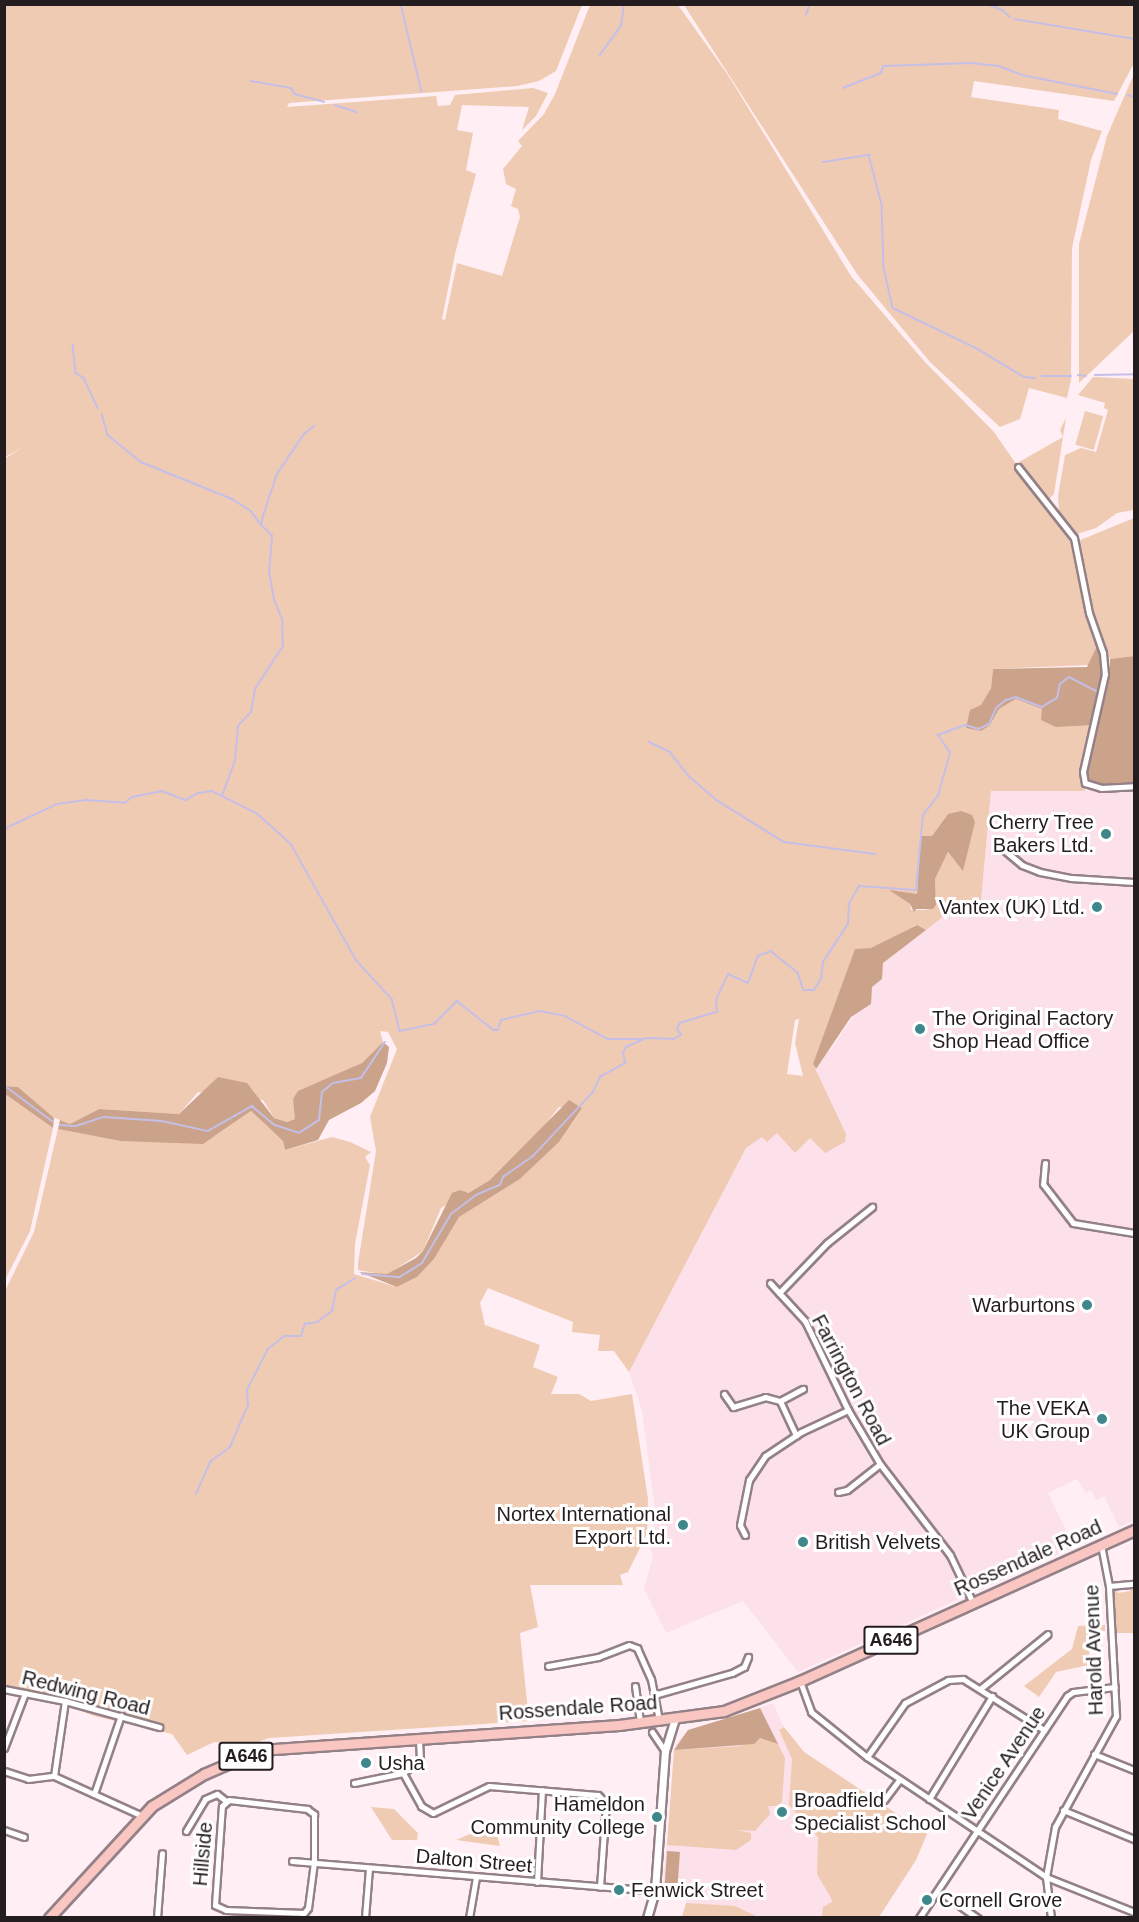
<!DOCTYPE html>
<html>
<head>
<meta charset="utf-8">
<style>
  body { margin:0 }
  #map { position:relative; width:1139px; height:1922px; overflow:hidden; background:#ffeef4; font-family:Arial,sans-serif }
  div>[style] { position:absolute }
  .built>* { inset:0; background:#fce0ea }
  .green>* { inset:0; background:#f0cbb3; transform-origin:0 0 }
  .forest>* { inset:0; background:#caa38a; transform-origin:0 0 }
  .stream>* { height:1.5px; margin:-0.75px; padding:0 0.75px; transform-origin:0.75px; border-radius:0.75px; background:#c5bfe8 }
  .roads { filter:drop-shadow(2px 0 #938187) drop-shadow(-2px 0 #938187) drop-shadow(0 2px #938187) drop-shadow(0 -2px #938187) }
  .minor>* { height:5px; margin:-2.5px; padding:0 2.5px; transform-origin:2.5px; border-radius:2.5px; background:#fff }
  .tertiary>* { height:7px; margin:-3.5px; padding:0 3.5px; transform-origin:3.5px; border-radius:3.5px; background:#fff }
  .trunk>* { height:9px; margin:-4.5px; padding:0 4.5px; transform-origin:4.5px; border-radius:4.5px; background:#fac6c2 }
  .dots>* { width:16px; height:16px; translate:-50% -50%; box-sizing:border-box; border:3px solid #fff; border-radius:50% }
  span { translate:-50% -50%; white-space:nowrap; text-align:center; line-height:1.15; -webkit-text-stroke:6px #fff; paint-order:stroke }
  .shield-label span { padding:2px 4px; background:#fff; border:2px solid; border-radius:4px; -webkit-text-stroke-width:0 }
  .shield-label { font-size:18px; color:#241d20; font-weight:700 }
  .poi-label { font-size:20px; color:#241d20 }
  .right { translate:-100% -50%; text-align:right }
  .left { translate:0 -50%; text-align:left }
  .street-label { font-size:20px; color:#241d20 }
  .frame { position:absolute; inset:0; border:6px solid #241d20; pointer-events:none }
</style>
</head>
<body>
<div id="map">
  <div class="built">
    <div style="clip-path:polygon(1134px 790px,1134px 1520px,1119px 1527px,1104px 1496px,1096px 1500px,1091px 1490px,1086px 1493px,1077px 1479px,1048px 1493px,1074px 1547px,798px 1672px,743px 1601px,666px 1633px,644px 1589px,653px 1556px,649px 1545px,656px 1516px,642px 1411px,629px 1372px,762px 1117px,822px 1086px,816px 1074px,818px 1061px,832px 1048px,872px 987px,882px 979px,883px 963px,953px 909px,980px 912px,991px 791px)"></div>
    <div style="clip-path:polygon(773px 1703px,784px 1727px,804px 1752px,927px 1834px,916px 1860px,879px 1917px,682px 1917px,688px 1896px,662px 1894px,676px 1744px,688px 1730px,734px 1718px)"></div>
  </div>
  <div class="green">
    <div style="clip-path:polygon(evenodd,5px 5px,582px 5px,556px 71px,539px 81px,517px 86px,289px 103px,287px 107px,436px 96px,438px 106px,450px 105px,455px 95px,533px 88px,548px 93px,536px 116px,522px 130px,529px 107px,462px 105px,457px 130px,473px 133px,466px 170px,476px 174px,455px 254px,442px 319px,445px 320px,457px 263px,502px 276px,520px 217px,518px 209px,511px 206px,516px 189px,506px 184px,503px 169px,522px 146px,518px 141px,544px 114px,555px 94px,590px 5px,678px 5px,728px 75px,851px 276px,924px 361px,994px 432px,1072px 545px,1098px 644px,1089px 665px,993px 669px,991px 688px,981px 705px,990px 725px,999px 709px,1016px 699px,1092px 725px,1081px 766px,1085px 791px,991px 791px,980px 912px,953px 909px,926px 930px,916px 925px,871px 949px,813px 1064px,846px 1134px,845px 1142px,825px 1153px,810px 1138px,795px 1153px,777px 1133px,767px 1142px,762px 1137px,746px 1148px,629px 1372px,614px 1351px,598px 1351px,600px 1335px,572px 1332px,573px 1322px,488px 1288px,480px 1303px,485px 1325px,540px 1345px,533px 1367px,558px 1377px,551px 1394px,579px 1394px,591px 1401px,632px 1394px,648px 1499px,647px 1534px,628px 1572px,620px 1575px,623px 1585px,530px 1585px,538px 1627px,520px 1633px,529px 1721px,269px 1738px,249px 1745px,214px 1742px,187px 1755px,172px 1734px,94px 1716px,70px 1706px,5px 1693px,5px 1291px,34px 1232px,58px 1129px,120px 1141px,163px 1141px,215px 1136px,251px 1111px,283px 1141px,285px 1150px,332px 1137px,350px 1142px,371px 1152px,365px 1157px,370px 1165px,355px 1244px,354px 1274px,397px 1287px,417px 1277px,434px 1259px,458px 1217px,520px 1179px,559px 1142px,582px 1108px,559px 1107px,530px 1144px,490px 1180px,441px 1208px,423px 1251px,387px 1275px,358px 1270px,358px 1263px,376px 1151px,370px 1117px,397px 1049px,388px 1032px,380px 1031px,383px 1042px,362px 1063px,293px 1099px,297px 1111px,295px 1119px,287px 1122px,274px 1118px,263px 1100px,198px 1092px,179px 1114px,99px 1109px,70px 1124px,50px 1116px,18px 1087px,5px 1086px,4px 459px,23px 447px,5px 457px,5px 5px,948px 814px,963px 870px,948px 852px,935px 879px,936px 905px,926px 910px,911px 910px,910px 904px,891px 891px,917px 894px,921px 836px,932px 836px,948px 814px,5px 5px,799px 1019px,795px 1043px,803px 1076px,787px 1074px,795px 1020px,799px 1019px)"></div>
    <div style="clip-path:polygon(684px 5px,1134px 5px,1134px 63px,1114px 101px,974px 81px,971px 97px,1059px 110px,1058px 119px,1102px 131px,1091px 160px,1072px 248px,1071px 380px,1067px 398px,1029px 388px,1020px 419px,1000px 427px,930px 362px,857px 274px)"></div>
    <div style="clip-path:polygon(1134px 74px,1134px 331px,1079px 383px,1079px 244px,1107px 136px)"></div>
    <div style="clip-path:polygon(1093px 377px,1134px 379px,1134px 510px,1117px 513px,1096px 528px,1077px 534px,1059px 512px,1058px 496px,1065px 455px,1081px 448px,1096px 452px,1108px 410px,1104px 408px,1105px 403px,1078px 395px)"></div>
    <div style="left:1085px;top:411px;width:19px;height:35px;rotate:16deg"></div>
    <div style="clip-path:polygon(1066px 418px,1054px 494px,1049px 499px,1019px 462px,1063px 437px,1060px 430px)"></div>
    <div style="clip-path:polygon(1134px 518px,1134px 656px,1110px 659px,1093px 616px,1078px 541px)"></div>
    <div style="clip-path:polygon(5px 1094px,53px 1128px,30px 1231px,5px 1280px)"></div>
    <div style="clip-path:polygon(1130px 1586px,1134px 1586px,1134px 1633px,1115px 1633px,1112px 1593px,1116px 1589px,1118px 1593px,1130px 1591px)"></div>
    <div style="clip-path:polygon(1105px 1625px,1105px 1631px,1089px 1634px,1089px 1665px,1056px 1672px,1039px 1697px,1024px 1686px,1072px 1649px,1078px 1626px)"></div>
    <div style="clip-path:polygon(784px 1727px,804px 1752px,927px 1834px,916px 1860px,879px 1917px,822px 1917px,823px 1907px,832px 1902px,831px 1898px,817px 1874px,818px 1837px,789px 1805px,792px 1759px,779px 1730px)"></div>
    <div style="clip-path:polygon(760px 1738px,778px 1744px,785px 1758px,782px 1802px,777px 1806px,768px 1806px,770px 1814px,755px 1831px,737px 1830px,751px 1833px,751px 1840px,736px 1850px,667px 1845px,674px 1750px,740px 1746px)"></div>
    <div style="clip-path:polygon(371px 1807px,394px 1809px,418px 1833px,417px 1840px,392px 1840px)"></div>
    <div style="clip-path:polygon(494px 1824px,500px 1846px,456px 1840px)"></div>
    <div style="clip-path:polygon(686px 1903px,735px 1906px,758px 1917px,682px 1917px)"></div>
  </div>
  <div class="forest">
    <div style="clip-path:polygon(1098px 644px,1102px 676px,1092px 725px,1056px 727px,1041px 720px,1042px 709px,1016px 699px,999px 709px,990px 725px,981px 731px,966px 728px,970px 710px,981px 705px,991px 688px,993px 669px,1087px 667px)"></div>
    <div style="clip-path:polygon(1134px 656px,1134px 784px,1097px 786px,1089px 781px,1087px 769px,1109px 678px,1110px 659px)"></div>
    <div style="clip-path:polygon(961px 811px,972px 815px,975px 822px,963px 871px,948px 852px,935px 879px,936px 905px,933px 909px,916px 909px,914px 912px,910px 904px,889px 890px,917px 894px,921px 836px,932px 836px,948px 814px)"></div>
    <div style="clip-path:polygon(917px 925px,926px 930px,883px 963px,882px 979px,872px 987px,871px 1004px,851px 1017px,816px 1069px,813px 1064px,855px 949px,871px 948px)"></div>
    <div style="clip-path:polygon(383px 1042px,389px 1047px,387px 1063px,375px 1091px,361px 1103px,329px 1120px,318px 1140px,285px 1150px,283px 1141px,251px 1111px,203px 1144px,120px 1141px,58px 1129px,60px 1120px,70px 1124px,99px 1109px,179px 1114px,218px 1077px,247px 1083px,274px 1118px,287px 1122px,295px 1119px,293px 1099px,298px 1091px,362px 1063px)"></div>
    <div style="clip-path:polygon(4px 1086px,18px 1087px,54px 1118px,53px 1128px,5px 1094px)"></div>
    <div style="clip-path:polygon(569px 1100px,582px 1108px,559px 1142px,520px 1179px,459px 1217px,434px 1259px,417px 1277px,397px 1287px,359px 1272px,387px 1274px,416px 1258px,423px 1251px,452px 1193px,460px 1190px,468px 1193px,490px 1180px)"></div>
    <div style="clip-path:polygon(760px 1708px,778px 1744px,760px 1738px,754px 1744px,674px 1750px,688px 1730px)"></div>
    <div style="left:667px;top:1851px;width:13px;height:33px;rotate:4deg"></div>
  </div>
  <div class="stream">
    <div style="left:401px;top:4px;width:90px;rotate:76.6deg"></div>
    <div style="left:987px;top:4px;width:17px;rotate:21deg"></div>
    <div style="left:1003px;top:10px;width:10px;rotate:45deg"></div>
    <div style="left:806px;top:15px;width:12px;rotate:-70deg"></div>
    <div style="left:1015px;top:19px;width:121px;rotate:9.5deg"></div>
    <div style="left:599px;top:56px;width:37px;rotate:-54deg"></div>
    <div style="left:621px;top:26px;width:22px;rotate:-82deg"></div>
    <div style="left:251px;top:81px;width:41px;rotate:9.9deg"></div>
    <div style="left:291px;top:88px;width:7px;rotate:56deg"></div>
    <div style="left:295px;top:94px;width:30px;rotate:15deg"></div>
    <div style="left:843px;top:88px;width:41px;rotate:-21.5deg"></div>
    <div style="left:881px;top:73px;width:7px;rotate:-74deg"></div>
    <div style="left:883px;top:66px;width:88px;rotate:-2deg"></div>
    <div style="left:971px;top:63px;width:28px;rotate:6deg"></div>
    <div style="left:999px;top:66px;width:25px;rotate:21deg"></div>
    <div style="left:1022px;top:75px;width:97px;rotate:11.3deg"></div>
    <div style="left:1128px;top:95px;width:6px;rotate:18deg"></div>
    <div style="left:335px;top:105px;width:23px;rotate:18deg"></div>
    <div style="left:823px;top:162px;width:47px;rotate:-8.7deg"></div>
    <div style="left:869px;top:155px;width:52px;rotate:75.4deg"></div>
    <div style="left:882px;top:205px;width:63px;rotate:88.2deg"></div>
    <div style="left:884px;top:268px;width:41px;rotate:77.3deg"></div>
    <div style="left:893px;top:308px;width:92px;rotate:25.7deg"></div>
    <div style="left:976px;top:348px;width:56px;rotate:31.1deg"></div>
    <div style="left:1024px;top:377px;width:11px;rotate:5deg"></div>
    <div style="left:73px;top:345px;width:28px;rotate:84deg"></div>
    <div style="left:76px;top:373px;width:9px;rotate:32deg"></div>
    <div style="left:84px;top:378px;width:33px;rotate:65deg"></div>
    <div style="left:1078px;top:375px;width:8px;rotate:7deg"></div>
    <div style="left:1095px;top:375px;width:39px;rotate:-1deg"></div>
    <div style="left:1042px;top:376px;width:29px"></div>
    <div style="left:102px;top:414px;width:22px;rotate:74deg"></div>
    <div style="left:108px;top:435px;width:43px;rotate:39.3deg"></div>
    <div style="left:141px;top:462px;width:98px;rotate:22.1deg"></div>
    <div style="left:232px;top:499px;width:22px;rotate:32deg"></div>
    <div style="left:251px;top:511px;width:15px;rotate:53deg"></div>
    <div style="left:649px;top:742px;width:23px;rotate:25deg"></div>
    <div style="left:670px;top:752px;width:31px;rotate:52deg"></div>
    <div style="left:689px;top:776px;width:38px;rotate:41deg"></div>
    <div style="left:718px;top:801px;width:78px;rotate:31.8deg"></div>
    <div style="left:784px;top:842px;width:92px;rotate:7.5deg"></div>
    <div style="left:222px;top:796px;width:37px;rotate:-70deg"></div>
    <div style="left:235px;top:761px;width:35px;rotate:-85deg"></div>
    <div style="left:238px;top:726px;width:19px;rotate:-47deg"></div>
    <div style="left:251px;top:712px;width:23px;rotate:-80deg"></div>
    <div style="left:255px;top:689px;width:51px;rotate:-56.9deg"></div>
    <div style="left:283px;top:646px;width:27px;rotate:-92deg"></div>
    <div style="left:282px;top:619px;width:21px;rotate:-113deg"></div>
    <div style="left:274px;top:600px;width:27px;rotate:-100deg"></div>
    <div style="left:269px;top:573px;width:37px;rotate:-85deg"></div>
    <div style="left:272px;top:536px;width:16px;rotate:-135deg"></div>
    <div style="left:261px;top:525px;width:9px;rotate:-77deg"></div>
    <div style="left:263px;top:516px;width:44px;rotate:-71.6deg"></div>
    <div style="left:277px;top:474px;width:48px;rotate:-56deg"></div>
    <div style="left:304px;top:434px;width:13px;rotate:-39deg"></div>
    <div style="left:4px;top:829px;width:59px;rotate:-25.3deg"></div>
    <div style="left:57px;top:804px;width:29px;rotate:-8deg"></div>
    <div style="left:86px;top:800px;width:39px;rotate:4deg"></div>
    <div style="left:125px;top:803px;width:9px;rotate:-41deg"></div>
    <div style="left:132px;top:797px;width:31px;rotate:-11deg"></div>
    <div style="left:162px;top:791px;width:26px;rotate:21deg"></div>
    <div style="left:186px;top:800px;width:14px;rotate:-30deg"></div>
    <div style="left:198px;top:793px;width:14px;rotate:-8deg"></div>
    <div style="left:212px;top:791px;width:51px;rotate:26.6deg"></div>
    <div style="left:258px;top:814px;width:45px;rotate:42.3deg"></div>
    <div style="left:291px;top:844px;width:134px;rotate:60.6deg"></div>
    <div style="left:357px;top:961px;width:52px;rotate:47.4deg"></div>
    <div style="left:392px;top:999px;width:33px;rotate:76deg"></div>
    <div style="left:400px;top:1031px;width:35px;rotate:-12deg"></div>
    <div style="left:434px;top:1024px;width:33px;rotate:-45deg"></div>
    <div style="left:457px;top:1001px;width:47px;rotate:38.1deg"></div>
    <div style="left:494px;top:1030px;width:4px"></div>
    <div style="left:498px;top:1030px;width:10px;rotate:-73deg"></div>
    <div style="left:501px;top:1020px;width:40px;rotate:-13deg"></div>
    <div style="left:540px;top:1011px;width:25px;rotate:11deg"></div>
    <div style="left:565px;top:1016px;width:49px;rotate:28.1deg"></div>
    <div style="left:608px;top:1039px;width:33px"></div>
    <div style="left:4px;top:1085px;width:60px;rotate:36.9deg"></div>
    <div style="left:60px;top:1125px;width:16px;rotate:4deg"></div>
    <div style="left:76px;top:1126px;width:29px;rotate:-18deg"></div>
    <div style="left:104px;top:1117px;width:58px;rotate:3.9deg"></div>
    <div style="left:162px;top:1121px;width:47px;rotate:12.3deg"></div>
    <div style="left:208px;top:1131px;width:51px;rotate:-29.6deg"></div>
    <div style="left:252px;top:1106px;width:30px;rotate:40deg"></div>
    <div style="left:275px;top:1125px;width:25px;rotate:18deg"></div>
    <div style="left:299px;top:1133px;width:24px;rotate:-33deg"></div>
    <div style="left:319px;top:1120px;width:28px;rotate:-84deg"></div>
    <div style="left:322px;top:1092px;width:14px;rotate:-39deg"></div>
    <div style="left:333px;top:1083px;width:28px;rotate:-10deg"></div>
    <div style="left:361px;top:1078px;width:43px;rotate:-56.3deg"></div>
    <div style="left:362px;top:1274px;width:38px;rotate:5deg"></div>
    <div style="left:400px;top:1277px;width:26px;rotate:-32deg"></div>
    <div style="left:422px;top:1263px;width:57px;rotate:-59.4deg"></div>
    <div style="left:451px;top:1214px;width:31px;rotate:-37deg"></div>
    <div style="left:476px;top:1195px;width:26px;rotate:-23deg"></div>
    <div style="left:500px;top:1185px;width:9px;rotate:-69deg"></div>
    <div style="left:503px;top:1177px;width:37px;rotate:-35deg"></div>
    <div style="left:533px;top:1156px;width:88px;rotate:-46.8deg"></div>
    <div style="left:593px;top:1092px;width:17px;rotate:-65deg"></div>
    <div style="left:600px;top:1077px;width:29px;rotate:-29deg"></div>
    <div style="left:625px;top:1063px;width:10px;rotate:-101deg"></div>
    <div style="left:623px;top:1053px;width:7px;rotate:-63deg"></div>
    <div style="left:626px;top:1047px;width:22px;rotate:-24deg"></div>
    <div style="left:646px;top:1038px;width:28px;rotate:2deg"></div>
    <div style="left:674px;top:1039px;width:8px;rotate:-30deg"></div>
    <div style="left:681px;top:1035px;width:7px;rotate:-124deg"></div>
    <div style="left:677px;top:1029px;width:7px;rotate:-63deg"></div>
    <div style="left:680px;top:1023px;width:39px;rotate:-17deg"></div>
    <div style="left:717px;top:1012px;width:12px;rotate:-95deg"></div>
    <div style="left:716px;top:1000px;width:29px;rotate:-65deg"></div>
    <div style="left:728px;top:974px;width:22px;rotate:24deg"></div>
    <div style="left:748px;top:983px;width:29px;rotate:-70deg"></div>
    <div style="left:758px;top:956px;width:14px;rotate:-21deg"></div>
    <div style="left:771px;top:951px;width:35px;rotate:39deg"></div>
    <div style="left:798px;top:973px;width:18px;rotate:71deg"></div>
    <div style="left:804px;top:990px;width:10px"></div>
    <div style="left:814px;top:990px;width:13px;rotate:-58deg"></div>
    <div style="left:821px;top:979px;width:17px;rotate:-83deg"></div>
    <div style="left:823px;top:962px;width:45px;rotate:-56.7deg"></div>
    <div style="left:848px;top:924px;width:20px;rotate:-87deg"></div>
    <div style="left:849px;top:904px;width:21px;rotate:-61deg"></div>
    <div style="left:859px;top:886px;width:57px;rotate:4deg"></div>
    <div style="left:916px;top:890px;width:75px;rotate:-84.7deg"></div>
    <div style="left:923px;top:815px;width:24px;rotate:-52deg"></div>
    <div style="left:938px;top:796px;width:45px;rotate:-74.4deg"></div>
    <div style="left:950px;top:753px;width:22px;rotate:-124deg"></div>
    <div style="left:938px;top:735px;width:30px;rotate:-20deg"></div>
    <div style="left:966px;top:725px;width:14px;rotate:17deg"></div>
    <div style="left:979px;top:729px;width:11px;rotate:-27deg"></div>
    <div style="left:989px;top:724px;width:17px;rotate:-66deg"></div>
    <div style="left:996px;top:708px;width:13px;rotate:-39deg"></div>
    <div style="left:1006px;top:700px;width:10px;rotate:-17deg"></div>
    <div style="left:1016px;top:697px;width:28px;rotate:21deg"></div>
    <div style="left:1042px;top:707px;width:17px;rotate:-31deg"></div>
    <div style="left:1057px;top:698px;width:14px;rotate:-78deg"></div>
    <div style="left:1060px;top:684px;width:11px;rotate:-38deg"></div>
    <div style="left:1069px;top:677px;width:31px;rotate:27deg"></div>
    <div style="left:196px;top:1494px;width:36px;rotate:-66deg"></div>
    <div style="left:211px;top:1461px;width:24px;rotate:-36deg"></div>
    <div style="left:230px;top:1447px;width:46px;rotate:-66.8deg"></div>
    <div style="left:248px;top:1405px;width:15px;rotate:-94deg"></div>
    <div style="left:247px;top:1390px;width:46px;rotate:-62.9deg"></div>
    <div style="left:268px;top:1349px;width:21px;rotate:-39deg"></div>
    <div style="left:284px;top:1336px;width:17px"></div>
    <div style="left:301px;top:1336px;width:13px;rotate:-72deg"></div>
    <div style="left:305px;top:1324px;width:12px;rotate:-9deg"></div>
    <div style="left:317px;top:1322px;width:19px;rotate:-36deg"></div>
    <div style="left:332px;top:1311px;width:21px;rotate:-79deg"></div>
    <div style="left:336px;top:1290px;width:22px;rotate:-32deg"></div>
  </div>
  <div class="roads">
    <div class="minor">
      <div style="left:1018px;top:467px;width:90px;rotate:51.7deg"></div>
      <div style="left:1074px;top:538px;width:76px;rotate:78.7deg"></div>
      <div style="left:1089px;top:613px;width:42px;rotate:70.7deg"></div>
      <div style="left:1103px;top:653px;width:21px;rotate:85deg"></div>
      <div style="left:1105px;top:674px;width:100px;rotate:102.7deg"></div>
      <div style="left:1083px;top:772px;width:11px;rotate:80deg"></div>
      <div style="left:1085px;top:783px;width:17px;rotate:17deg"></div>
      <div style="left:1101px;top:788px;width:33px;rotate:-3deg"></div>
      <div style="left:1003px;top:849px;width:25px;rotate:40deg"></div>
      <div style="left:1022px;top:865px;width:19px;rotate:21deg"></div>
      <div style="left:1040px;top:872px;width:32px;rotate:11deg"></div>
      <div style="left:1071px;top:878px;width:63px;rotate:3.6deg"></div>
      <div style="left:1045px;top:1163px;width:21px;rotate:95deg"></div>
      <div style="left:1043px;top:1184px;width:49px;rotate:52.4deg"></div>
      <div style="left:1073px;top:1223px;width:62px;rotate:9.3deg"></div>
      <div style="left:770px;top:1283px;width:52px;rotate:47.4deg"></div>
      <div style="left:805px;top:1321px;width:99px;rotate:64.2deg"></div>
      <div style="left:848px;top:1410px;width:63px;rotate:59.3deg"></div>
      <div style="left:880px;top:1464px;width:115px;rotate:52.4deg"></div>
      <div style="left:950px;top:1555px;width:53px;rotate:64.4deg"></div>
      <div style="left:779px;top:1293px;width:69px;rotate:-46.2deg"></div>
      <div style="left:827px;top:1243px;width:58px;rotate:-38.7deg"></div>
      <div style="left:724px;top:1394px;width:16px;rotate:55deg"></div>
      <div style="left:733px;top:1407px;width:34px;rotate:-17deg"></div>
      <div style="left:765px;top:1397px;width:16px;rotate:15deg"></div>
      <div style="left:780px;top:1401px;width:38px;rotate:65deg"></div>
      <div style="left:780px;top:1401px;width:26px;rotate:-28deg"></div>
      <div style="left:838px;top:1492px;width:9px;rotate:-13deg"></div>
      <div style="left:847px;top:1490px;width:42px;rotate:-38.2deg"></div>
      <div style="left:745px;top:1535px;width:11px;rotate:-117deg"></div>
      <div style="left:740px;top:1525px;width:46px;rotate:-78.7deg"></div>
      <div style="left:749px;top:1480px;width:29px;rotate:-56deg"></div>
      <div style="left:765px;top:1456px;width:43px;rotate:-33.7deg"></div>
      <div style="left:801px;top:1432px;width:52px;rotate:-25.1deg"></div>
      <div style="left:1109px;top:1586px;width:25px;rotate:-5deg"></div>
      <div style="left:548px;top:1666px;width:51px;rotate:-10.2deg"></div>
      <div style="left:598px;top:1657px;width:33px;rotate:-21deg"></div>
      <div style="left:629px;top:1645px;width:9px;rotate:21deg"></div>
      <div style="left:637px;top:1648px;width:34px;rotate:66deg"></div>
      <div style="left:651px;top:1679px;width:42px;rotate:79deg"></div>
      <div style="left:800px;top:1681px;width:33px;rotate:70deg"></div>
      <div style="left:811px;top:1712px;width:72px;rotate:38.8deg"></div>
      <div style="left:867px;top:1757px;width:216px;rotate:33.8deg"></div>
      <div style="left:1046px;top:1877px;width:95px;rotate:21.7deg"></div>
      <div style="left:635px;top:1686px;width:36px;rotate:82deg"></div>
      <div style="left:4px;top:1689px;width:62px;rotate:11.1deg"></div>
      <div style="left:65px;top:1701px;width:98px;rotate:15.5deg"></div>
      <div style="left:980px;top:1689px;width:87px;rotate:-39deg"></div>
      <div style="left:654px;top:1695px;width:81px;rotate:-15.8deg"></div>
      <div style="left:732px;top:1673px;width:13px;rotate:-27deg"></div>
      <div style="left:744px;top:1667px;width:11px;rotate:-68deg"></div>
      <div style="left:652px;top:1732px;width:23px;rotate:56deg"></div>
      <div style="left:4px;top:1748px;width:59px;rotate:-69.1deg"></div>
      <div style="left:1094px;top:1754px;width:43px;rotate:21.8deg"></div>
      <div style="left:867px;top:1757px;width:66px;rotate:-54.9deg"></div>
      <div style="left:905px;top:1703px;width:49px;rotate:-28.1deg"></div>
      <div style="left:948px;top:1680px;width:15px;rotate:-4deg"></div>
      <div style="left:963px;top:1679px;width:96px;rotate:32.2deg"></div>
      <div style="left:4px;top:1771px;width:25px;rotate:18deg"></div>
      <div style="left:28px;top:1779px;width:26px;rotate:-7deg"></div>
      <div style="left:54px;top:1776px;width:97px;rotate:24.4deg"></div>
      <div style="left:403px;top:1773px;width:38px;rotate:61deg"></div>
      <div style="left:421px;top:1806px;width:14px;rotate:30deg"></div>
      <div style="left:433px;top:1813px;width:62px;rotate:-25.7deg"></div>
      <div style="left:489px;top:1786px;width:109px;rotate:4.7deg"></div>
      <div style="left:598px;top:1795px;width:11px;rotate:45deg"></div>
      <div style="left:606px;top:1803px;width:84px;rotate:94.1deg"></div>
      <div style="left:54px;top:1776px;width:76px;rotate:-81.7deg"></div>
      <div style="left:354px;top:1783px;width:50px;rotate:-11.5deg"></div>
      <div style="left:403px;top:1773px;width:22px;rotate:-39deg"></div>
      <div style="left:420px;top:1759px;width:21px;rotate:-93deg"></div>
      <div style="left:94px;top:1794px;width:83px;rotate:-71.1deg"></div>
      <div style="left:929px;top:1799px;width:121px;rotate:-58.5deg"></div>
      <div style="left:229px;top:1800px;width:79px;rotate:6.6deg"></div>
      <div style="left:307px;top:1809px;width:9px;rotate:36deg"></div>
      <div style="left:314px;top:1814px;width:48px;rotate:90deg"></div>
      <div style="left:314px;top:1862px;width:46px;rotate:97.4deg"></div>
      <div style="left:308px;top:1908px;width:6px;rotate:129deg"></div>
      <div style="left:304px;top:1913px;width:78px;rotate:-177.8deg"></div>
      <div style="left:226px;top:1910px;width:12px;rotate:-156deg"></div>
      <div style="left:215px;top:1905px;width:99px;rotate:-86deg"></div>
      <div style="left:222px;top:1806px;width:9px;rotate:-41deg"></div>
      <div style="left:884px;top:1800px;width:26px;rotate:-53deg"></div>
      <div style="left:1063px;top:1810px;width:77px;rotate:22.2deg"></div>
      <div style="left:4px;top:1830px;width:21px;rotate:19deg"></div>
      <div style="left:186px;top:1831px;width:37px;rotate:-59deg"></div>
      <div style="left:205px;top:1799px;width:13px;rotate:-23deg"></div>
      <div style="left:217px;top:1794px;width:11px;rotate:38deg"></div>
      <div style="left:292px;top:1861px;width:363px;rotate:4.7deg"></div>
      <div style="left:537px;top:1882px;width:92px;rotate:-86.9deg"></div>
      <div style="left:946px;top:1896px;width:39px;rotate:35deg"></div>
      <div style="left:157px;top:1918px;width:65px;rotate:-85.6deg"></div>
      <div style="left:365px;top:1918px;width:50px;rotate:-85.4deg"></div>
      <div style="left:469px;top:1918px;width:42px;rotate:-80.3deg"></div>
      <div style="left:919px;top:1918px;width:267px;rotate:-56.3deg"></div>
      <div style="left:1067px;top:1696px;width:7px;rotate:-34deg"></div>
      <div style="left:1073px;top:1692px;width:42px;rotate:-6.8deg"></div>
      <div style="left:1051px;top:1918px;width:41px;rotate:-97deg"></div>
      <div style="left:1046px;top:1877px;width:51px;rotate:-79.8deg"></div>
      <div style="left:1055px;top:1827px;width:127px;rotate:-61.2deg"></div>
      <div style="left:1116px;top:1716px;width:130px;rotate:-93.1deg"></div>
      <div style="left:1109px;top:1586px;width:42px;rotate:-101deg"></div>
    </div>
    <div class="tertiary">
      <div style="left:647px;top:1918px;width:29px;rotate:-74deg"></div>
      <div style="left:655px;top:1890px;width:139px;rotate:-85.9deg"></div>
      <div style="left:665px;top:1751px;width:34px;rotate:-73deg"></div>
    </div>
    <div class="trunk">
      <div style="left:49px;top:1918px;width:152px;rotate:-47.4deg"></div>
      <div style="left:152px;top:1806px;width:61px;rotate:-31.6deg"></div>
      <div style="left:204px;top:1774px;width:61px;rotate:-23.2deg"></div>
      <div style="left:260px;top:1750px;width:360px;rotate:-4deg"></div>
      <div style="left:619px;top:1725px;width:106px;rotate:-7.6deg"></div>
      <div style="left:724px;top:1711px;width:82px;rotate:-21.5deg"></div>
      <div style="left:800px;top:1681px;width:367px;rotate:-24.3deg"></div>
    </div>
  </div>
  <div class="dots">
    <div style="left:1106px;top:834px;background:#3f878b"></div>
    <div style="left:1097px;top:907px;background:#3f878b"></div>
    <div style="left:920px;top:1029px;background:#3f878b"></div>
    <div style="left:1087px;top:1305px;background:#3f878b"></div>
    <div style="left:1102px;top:1419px;background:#3f878b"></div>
    <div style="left:683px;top:1525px;background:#3f878b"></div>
    <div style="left:803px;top:1542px;background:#3f878b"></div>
    <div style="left:366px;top:1763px;background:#3f878b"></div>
    <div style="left:782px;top:1812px;background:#3f878b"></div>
    <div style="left:657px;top:1817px;background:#3f878b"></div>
    <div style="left:619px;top:1890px;background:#3f878b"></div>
    <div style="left:927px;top:1900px;background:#3f878b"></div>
  </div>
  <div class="shield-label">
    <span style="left:891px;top:1640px">A646</span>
    <span style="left:246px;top:1756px">A646</span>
  </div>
  <div class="poi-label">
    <span class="right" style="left:1094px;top:834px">Cherry Tree<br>Bakers Ltd.</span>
    <span class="right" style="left:1085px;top:907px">Vantex (UK) Ltd.</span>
    <span class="left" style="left:932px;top:1030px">The Original Factory<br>Shop Head Office</span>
    <span class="right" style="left:1075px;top:1305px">Warburtons</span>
    <span class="right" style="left:1090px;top:1420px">The VEKA<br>UK Group</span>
    <span class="right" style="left:671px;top:1526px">Nortex International<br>Export Ltd.</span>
    <span class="left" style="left:815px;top:1542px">British Velvets</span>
    <span class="left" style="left:378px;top:1763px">Usha</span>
    <span class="left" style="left:794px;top:1812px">Broadfield<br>Specialist School</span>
    <span class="right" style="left:645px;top:1816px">Hameldon<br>Community College</span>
    <span class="left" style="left:631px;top:1890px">Fenwick Street</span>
    <span class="left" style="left:939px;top:1900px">Cornell Grove</span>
  </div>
  <div class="street-label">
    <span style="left:851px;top:1380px;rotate:62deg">Farrington Road</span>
    <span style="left:1028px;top:1558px;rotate:-24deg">Rossendale Road</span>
    <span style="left:1094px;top:1650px;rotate:-92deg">Harold Avenue</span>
    <span style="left:86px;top:1693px;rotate:14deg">Redwing Road</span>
    <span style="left:578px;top:1708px;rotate:-4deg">Rossendale Road</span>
    <span style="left:1004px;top:1763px;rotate:-56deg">Venice Avenue</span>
    <span style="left:203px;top:1854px;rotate:-85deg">Hillside</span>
    <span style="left:474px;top:1861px;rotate:5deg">Dalton Street</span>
  </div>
  <div class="frame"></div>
</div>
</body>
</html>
